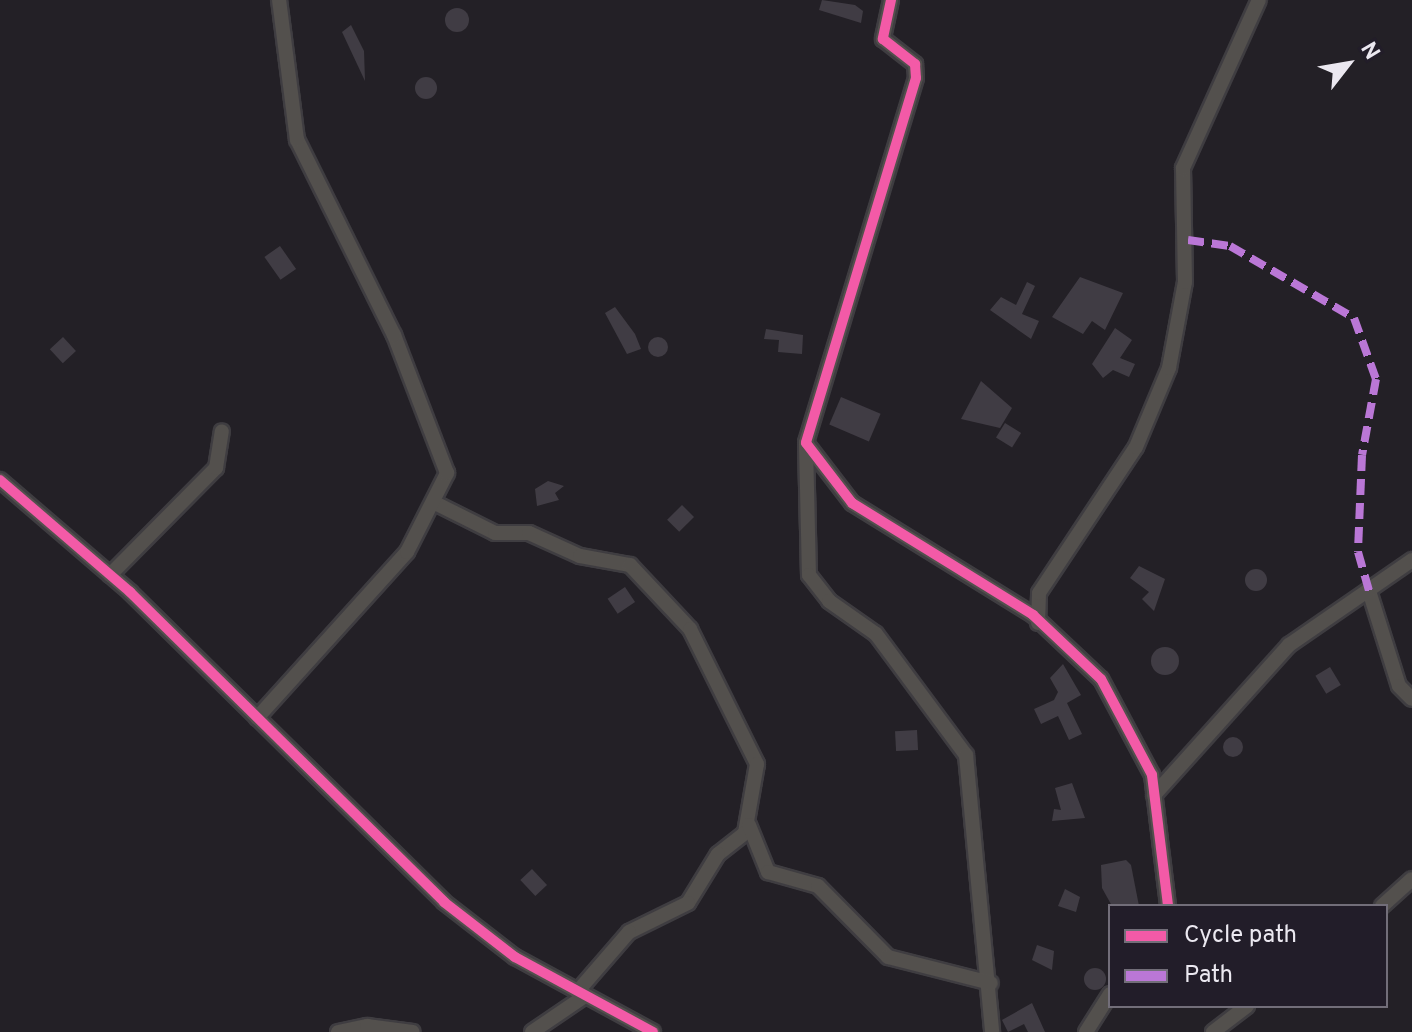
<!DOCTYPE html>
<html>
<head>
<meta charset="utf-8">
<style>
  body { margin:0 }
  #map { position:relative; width:1412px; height:1032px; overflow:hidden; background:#232026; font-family:Overpass,sans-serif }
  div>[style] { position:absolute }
  .building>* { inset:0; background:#403c44; transform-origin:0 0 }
  .round { border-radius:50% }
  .roads { filter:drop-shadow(2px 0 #3f3d41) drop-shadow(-2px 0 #3f3d41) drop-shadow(0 2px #3f3d41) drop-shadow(0 -2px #3f3d41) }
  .minor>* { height:14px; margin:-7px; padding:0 7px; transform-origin:7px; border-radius:7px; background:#53504d }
  .quiet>* { height:8px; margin-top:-4px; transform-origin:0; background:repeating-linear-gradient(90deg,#ba77d6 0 16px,transparent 0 24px) }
  .cycleway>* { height:10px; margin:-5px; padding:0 5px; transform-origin:5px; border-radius:5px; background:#f35aa7 }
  span { translate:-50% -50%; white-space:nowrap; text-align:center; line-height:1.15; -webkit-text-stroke:7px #221d29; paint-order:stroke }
  .legend { position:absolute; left:1108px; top:904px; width:280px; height:104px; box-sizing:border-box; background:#221d29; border:2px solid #726e79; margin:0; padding:10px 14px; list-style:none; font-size:24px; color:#ebe8f0 }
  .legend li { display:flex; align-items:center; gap:16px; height:40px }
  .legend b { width:40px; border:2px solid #726e79 }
  .north { position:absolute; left:1308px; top:24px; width:80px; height:80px; -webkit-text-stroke:6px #221d29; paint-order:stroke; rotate:59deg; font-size:22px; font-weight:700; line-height:32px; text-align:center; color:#ebe8f0 }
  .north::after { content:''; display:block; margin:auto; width:28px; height:36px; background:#ebe8f0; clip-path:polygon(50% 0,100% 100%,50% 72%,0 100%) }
</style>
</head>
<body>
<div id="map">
  <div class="building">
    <div style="clip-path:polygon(822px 0,855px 5px,863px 11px,861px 23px,819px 10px)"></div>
    <div class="round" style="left:445px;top:8px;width:24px;height:24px"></div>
    <div style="clip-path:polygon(351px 25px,364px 51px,365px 81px,342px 32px)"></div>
    <div class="round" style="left:415px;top:77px;width:22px;height:22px"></div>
    <div style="left:280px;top:246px;width:28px;height:19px;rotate:55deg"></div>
    <div style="clip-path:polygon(1080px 277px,1123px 293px,1105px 330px,1092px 321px,1083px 334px,1052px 317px)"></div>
    <div style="clip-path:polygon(1027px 282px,1035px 286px,1022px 314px,1039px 321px,1031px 339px,990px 310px,1001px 297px,1016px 305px)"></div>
    <div style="clip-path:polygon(615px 307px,635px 334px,641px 349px,627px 354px,605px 313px)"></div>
    <div style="clip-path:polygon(1115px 328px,1132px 340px,1120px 358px,1135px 364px,1129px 377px,1113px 370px,1103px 378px,1092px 364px)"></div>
    <div style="clip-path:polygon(766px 329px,803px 335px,802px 354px,778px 352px,779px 340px,764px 339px)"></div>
    <div class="round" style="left:648px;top:337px;width:20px;height:20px"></div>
    <div style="left:63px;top:337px;width:19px;height:18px;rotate:47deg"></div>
    <div style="clip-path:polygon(981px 381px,1012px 408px,1000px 428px,961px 419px)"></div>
    <div style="left:841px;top:397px;width:43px;height:30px;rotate:23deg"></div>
    <div style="left:1005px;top:423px;width:19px;height:17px;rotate:32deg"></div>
    <div style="clip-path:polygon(548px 481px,564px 486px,555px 493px,559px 500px,537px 506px,535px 489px)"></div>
    <div style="left:682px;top:505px;width:17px;height:21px;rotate:45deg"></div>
    <div style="clip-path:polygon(1139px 566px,1165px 579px,1154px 611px,1142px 599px,1149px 592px,1130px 578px)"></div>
    <div class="round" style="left:1245px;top:569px;width:22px;height:22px"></div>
    <div style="left:625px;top:587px;width:18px;height:21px;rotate:56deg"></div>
    <div class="round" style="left:1151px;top:647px;width:28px;height:28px"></div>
    <div style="clip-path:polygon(1063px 664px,1081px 695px,1067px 703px,1082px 734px,1069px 740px,1058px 716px,1041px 724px,1034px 709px,1054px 700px,1058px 692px,1050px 678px)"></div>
    <div style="left:1330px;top:667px;width:21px;height:17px;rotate:59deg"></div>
    <div style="left:917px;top:730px;width:20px;height:22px;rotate:87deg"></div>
    <div class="round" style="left:1223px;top:737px;width:20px;height:20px"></div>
    <div style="clip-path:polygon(1072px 783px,1085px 818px,1052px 821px,1054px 809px,1061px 810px,1055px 788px)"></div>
    <div style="clip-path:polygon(1126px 860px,1131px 865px,1139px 906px,1112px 906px,1102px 888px,1101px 865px)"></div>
    <div style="left:532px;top:869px;width:22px;height:16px;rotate:47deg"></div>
    <div style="clip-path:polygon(1065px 889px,1080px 897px,1076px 912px,1058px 906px)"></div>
    <div style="clip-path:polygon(1037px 945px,1054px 951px,1052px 970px,1032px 960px)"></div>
    <div class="round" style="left:1084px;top:968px;width:22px;height:22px"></div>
    <div style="clip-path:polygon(1032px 1003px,1045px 1032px,1028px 1032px,1024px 1024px,1008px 1032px,1002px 1020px)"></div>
  </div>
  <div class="roads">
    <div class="minor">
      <div style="left:891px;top:0;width:40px;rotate:102deg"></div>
      <div style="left:883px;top:39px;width:41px;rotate:38deg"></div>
      <div style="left:915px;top:64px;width:14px;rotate:86deg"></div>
      <div style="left:916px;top:78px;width:381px;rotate:106.8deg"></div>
      <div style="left:806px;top:443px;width:76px;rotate:52.5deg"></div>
      <div style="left:852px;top:503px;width:213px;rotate:31.7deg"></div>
      <div style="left:1033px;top:615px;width:93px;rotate:43.3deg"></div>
      <div style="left:1101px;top:679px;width:109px;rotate:62deg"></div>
      <div style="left:1152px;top:775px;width:132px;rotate:83deg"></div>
      <div style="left:806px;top:444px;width:131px;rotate:88.7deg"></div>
      <div style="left:809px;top:575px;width:33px;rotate:52deg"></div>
      <div style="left:829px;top:601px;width:57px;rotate:35.1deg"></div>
      <div style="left:876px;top:634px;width:151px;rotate:53.4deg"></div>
      <div style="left:966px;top:755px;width:278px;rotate:84.6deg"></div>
      <div style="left:0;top:480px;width:172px;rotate:40.7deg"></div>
      <div style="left:130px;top:592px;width:441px;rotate:44.6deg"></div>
      <div style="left:444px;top:902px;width:90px;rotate:37.8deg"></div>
      <div style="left:515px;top:957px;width:157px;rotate:28.5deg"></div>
      <div style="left:437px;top:504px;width:65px;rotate:26.6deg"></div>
      <div style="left:495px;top:533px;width:34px"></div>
      <div style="left:529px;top:533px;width:56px;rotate:24.3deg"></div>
      <div style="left:580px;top:556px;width:51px;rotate:10.2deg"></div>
      <div style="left:630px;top:565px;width:88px;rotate:46.8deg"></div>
      <div style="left:690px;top:629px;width:151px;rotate:63.6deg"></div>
      <div style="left:757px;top:764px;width:70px;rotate:99.9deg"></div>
      <div style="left:745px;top:833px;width:34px;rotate:142deg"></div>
      <div style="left:718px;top:854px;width:57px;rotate:121.5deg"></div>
      <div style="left:688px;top:903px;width:66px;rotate:153.8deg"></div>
      <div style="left:629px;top:932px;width:79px;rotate:130.9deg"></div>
      <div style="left:110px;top:575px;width:151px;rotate:-45.3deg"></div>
      <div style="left:216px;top:468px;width:37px;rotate:-81deg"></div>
      <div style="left:1370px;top:594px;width:96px;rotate:72.5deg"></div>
      <div style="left:1399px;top:686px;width:18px;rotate:45deg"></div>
      <div style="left:1038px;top:623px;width:30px;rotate:-88deg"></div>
      <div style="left:1039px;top:593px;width:175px;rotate:-56.4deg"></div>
      <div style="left:1136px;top:447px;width:86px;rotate:-67.3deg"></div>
      <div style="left:1169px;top:368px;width:87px;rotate:-79.5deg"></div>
      <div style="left:1185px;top:282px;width:114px;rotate:-91deg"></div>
      <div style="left:1183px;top:168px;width:184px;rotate:-65.7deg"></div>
      <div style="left:257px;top:718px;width:224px;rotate:-47.9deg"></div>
      <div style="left:407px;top:552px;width:89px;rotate:-63.1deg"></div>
      <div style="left:447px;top:473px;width:148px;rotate:-111deg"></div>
      <div style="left:394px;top:335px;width:218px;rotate:-116.4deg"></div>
      <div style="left:297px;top:140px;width:141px;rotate:-97.3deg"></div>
      <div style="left:1154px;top:795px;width:202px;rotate:-48deg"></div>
      <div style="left:1289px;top:645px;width:150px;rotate:-34.6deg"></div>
      <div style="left:749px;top:825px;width:51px;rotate:68deg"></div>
      <div style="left:768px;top:872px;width:52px;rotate:15.6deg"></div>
      <div style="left:818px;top:886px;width:100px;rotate:45.4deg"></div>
      <div style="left:888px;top:957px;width:106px;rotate:14.2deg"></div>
      <div style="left:1382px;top:906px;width:40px;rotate:-42deg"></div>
      <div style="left:338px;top:1032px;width:30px;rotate:-12deg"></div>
      <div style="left:367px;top:1026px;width:46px;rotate:7.4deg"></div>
      <div style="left:532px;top:1032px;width:64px;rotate:-34.2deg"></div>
      <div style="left:1086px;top:1032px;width:45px;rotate:-57.7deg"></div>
      <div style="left:1213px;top:1032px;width:43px;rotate:-37.4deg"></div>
    </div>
  </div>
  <div class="quiet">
    <div style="left:1188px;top:240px;width:42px;rotate:8.1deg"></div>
    <div style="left:1230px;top:246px;width:143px;rotate:30.1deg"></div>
    <div style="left:1354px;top:318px;width:65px;rotate:70.2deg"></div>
    <div style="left:1376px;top:379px;width:77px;rotate:100.4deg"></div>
    <div style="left:1362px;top:455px;width:97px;rotate:92.4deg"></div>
    <div style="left:1358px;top:552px;width:44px;rotate:74.1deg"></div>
  </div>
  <div class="cycleway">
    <div style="left:891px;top:0;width:40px;rotate:102deg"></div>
    <div style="left:883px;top:39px;width:41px;rotate:38deg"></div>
    <div style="left:915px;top:64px;width:14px;rotate:86deg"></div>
    <div style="left:916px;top:78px;width:381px;rotate:106.8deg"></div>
    <div style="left:806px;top:443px;width:76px;rotate:52.5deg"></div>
    <div style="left:852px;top:503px;width:213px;rotate:31.7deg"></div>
    <div style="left:1033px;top:615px;width:93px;rotate:43.3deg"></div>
    <div style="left:1101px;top:679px;width:109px;rotate:62deg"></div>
    <div style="left:1152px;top:775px;width:132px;rotate:83deg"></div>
    <div style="left:0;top:480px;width:172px;rotate:40.7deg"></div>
    <div style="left:130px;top:592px;width:441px;rotate:44.6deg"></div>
    <div style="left:444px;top:902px;width:90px;rotate:37.8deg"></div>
    <div style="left:515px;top:957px;width:157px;rotate:28.5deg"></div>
  </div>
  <ul class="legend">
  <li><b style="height:10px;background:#f35aa7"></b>Cycle path</li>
  <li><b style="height:10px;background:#ba77d6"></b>Path</li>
  </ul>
  <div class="north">N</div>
</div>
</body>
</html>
